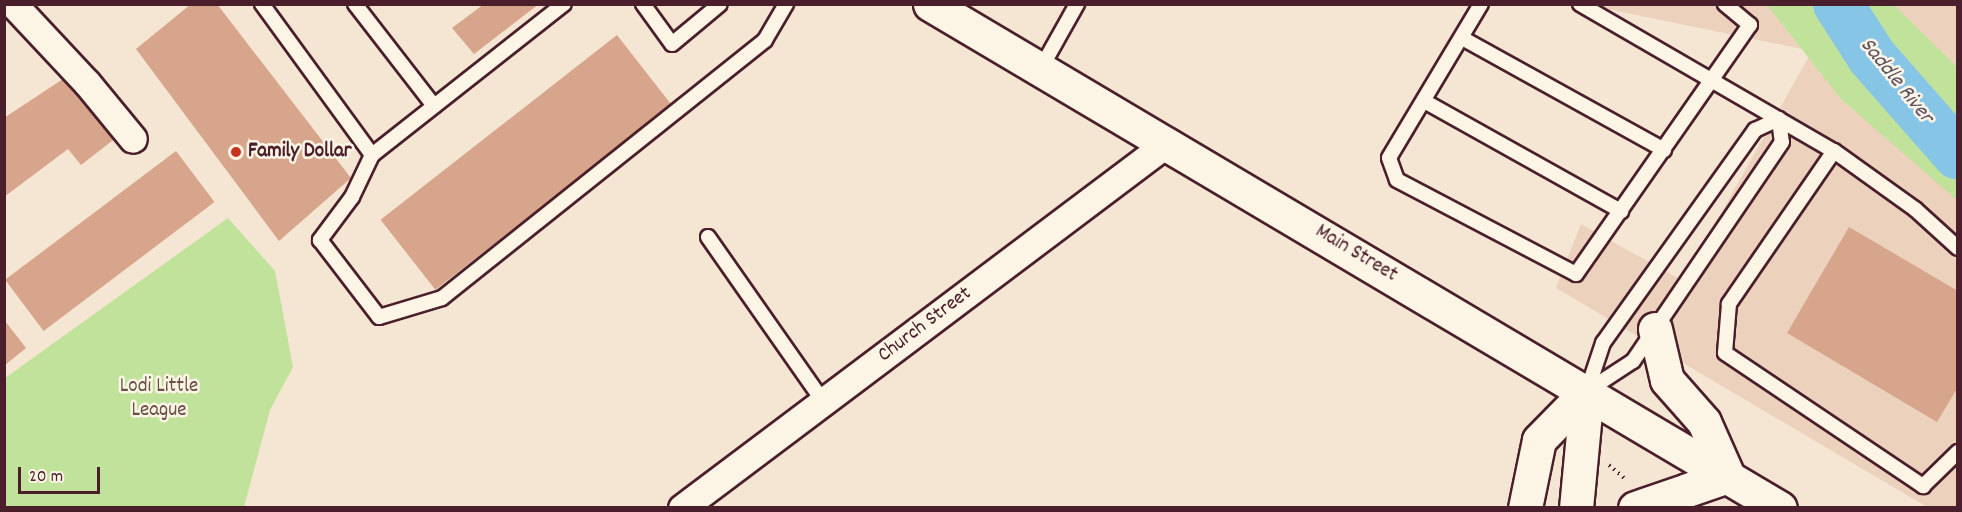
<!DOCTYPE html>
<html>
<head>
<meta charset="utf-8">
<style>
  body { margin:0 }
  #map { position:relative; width:1962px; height:512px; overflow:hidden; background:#f5e5d3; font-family:Dekko,sans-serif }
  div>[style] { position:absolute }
  .built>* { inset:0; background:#ecd2bd }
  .green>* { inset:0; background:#c1e29b }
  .river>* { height:50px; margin:-25px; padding:0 25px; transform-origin:25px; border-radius:25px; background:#87c5e7 }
  .building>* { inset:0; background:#d7a58b; transform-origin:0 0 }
  .path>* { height:4px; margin-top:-2px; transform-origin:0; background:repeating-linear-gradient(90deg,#4a1f2b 0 1.5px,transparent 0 6px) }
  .roads { filter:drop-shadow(2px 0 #4a1f2b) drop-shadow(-2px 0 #4a1f2b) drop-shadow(0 2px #4a1f2b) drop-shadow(0 -2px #4a1f2b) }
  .service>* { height:14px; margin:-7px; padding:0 7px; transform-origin:7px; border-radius:7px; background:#fcf5e5 }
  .minor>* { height:27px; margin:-13.5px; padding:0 13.5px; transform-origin:13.5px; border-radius:13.5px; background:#fcf5e5 }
  .secondary>* { height:33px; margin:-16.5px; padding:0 16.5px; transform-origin:16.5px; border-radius:16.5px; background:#fcf5e5 }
  .trunk>* { height:33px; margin:-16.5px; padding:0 16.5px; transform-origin:16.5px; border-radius:16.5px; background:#fcf5e5 }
  .dots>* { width:16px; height:16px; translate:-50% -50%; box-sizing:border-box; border:3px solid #fcf5e5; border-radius:50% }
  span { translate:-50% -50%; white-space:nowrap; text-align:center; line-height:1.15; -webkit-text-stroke:5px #fcf5e5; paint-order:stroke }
  .poi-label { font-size:21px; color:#4a1f2b; font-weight:700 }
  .left { translate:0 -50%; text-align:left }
  .street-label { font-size:21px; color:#4a1f2b }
  .park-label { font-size:21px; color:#685047 }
  .water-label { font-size:22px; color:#5c5163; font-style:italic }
  .frame { position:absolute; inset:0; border:6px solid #4a1f2b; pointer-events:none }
  .scale { position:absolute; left:18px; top:467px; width:82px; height:27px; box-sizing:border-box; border:3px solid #4a1f2b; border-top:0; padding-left:8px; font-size:18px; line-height:21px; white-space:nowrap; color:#4a1f2b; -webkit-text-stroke:4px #fcf5e5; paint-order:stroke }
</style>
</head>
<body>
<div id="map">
  <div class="built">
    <div style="clip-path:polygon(1588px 5px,1957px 5px,1957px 507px,1927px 507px,1556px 288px,1581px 224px,1683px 281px,1812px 51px)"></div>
  </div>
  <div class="green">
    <div style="clip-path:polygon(1767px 5px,1894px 5px,1957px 67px,1957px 200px,1841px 99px)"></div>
    <div style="clip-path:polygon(228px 218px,275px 271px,293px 367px,270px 410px,244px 507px,5px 507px,5px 378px)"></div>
  </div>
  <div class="river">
    <div style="left:1838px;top:4px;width:63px;rotate:57.3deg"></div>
    <div style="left:1872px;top:57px;width:130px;rotate:48.7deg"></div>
  </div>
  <div class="building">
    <div style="clip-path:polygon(191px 4px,217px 4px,351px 178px,279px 241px,136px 49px)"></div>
    <div style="clip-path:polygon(484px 4px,539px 4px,474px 54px,452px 28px)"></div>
    <div style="left:617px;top:35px;width:89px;height:300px;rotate:52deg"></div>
    <div style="clip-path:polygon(69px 75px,117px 137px,81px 165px,68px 149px,4px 197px,4px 118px)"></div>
    <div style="left:176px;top:151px;width:64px;height:214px;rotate:53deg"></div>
    <div style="clip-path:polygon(1849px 227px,1958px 291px,1958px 387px,1937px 422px,1787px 333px)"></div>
    <div style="clip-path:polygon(5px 321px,26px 348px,5px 365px)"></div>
  </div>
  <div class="path">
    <div style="left:1609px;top:465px;width:23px;rotate:41deg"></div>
  </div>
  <div class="roads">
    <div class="service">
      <div style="left:262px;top:4px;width:187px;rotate:53.9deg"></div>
      <div style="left:372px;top:155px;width:244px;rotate:-38.2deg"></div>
      <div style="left:355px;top:4px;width:129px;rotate:52.2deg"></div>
      <div style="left:643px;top:4px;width:49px;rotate:54.1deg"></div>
      <div style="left:672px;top:44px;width:62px;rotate:-39.8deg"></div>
      <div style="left:1481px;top:4px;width:179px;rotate:120.9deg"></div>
      <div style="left:1389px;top:158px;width:23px;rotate:70deg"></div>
      <div style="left:1397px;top:180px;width:202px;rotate:27.7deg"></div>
      <div style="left:1576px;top:274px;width:304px;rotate:-55.1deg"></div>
      <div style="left:1750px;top:25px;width:33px;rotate:-140deg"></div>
      <div style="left:1580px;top:4px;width:293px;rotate:30.1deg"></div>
      <div style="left:1834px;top:151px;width:100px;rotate:35.6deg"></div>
      <div style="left:1915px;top:209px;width:58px;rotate:42.2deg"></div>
      <div style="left:1462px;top:38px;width:231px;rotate:29deg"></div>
      <div style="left:1040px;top:70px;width:76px;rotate:-60.7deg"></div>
      <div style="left:1424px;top:101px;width:226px;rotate:29.2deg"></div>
      <div style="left:1779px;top:119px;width:23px;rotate:83deg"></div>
      <div style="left:1782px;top:142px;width:265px;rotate:124.2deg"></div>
      <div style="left:1633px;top:361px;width:55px;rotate:146.9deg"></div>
      <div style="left:1587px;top:391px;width:51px;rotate:-71.6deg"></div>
      <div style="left:1603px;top:343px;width:262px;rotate:-54.5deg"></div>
      <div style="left:1755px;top:130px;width:26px;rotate:-25deg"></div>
      <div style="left:1834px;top:151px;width:186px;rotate:124.5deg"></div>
      <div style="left:1729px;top:304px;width:49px;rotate:94.7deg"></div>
      <div style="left:1725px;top:353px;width:239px;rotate:33.9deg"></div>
      <div style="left:1923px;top:486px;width:49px;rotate:-44.2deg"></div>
      <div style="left:372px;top:155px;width:47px;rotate:115.5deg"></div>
      <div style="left:352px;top:197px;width:54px;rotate:126.7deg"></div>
      <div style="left:320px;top:240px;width:97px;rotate:52.5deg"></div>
      <div style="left:379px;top:317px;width:66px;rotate:-16.8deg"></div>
      <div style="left:442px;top:298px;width:413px;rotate:-38.6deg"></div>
      <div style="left:765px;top:40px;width:42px;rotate:-59.7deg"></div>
      <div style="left:708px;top:237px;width:200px;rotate:55deg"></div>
    </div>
    <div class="minor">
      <div style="left:13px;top:4px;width:108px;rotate:46.9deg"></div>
      <div style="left:87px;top:83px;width:72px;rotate:50.6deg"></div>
      <div style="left:682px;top:508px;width:607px;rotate:-36.96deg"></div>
    </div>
    <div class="secondary">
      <div style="left:930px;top:4px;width:988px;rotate:30.67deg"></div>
      <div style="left:1655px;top:329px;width:52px;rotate:76.8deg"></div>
      <div style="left:1667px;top:380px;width:56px;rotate:48.6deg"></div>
      <div style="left:1704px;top:422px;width:59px;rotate:66deg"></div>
    </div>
    <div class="trunk">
      <div style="left:1525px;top:508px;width:69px;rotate:-78.4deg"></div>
      <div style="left:1539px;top:440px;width:69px;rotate:-45.6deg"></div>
      <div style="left:1576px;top:508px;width:118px;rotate:-84.6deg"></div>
      <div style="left:1635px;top:508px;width:98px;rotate:-19deg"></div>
    </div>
  </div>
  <div class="dots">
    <div style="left:236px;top:152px;background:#c8321e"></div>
  </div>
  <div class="poi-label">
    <span class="left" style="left:248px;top:152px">Family Dollar</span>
  </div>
  <div class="street-label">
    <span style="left:1356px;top:254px;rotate:31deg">Main Street</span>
    <span style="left:925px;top:325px;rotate:-37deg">Church Street</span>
  </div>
  <div class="park-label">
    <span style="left:159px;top:399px">Lodi Little<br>League</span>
  </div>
  <div class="water-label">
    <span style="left:1896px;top:81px;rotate:51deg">Saddle River</span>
  </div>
  <div class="frame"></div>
  <div class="scale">20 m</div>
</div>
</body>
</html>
